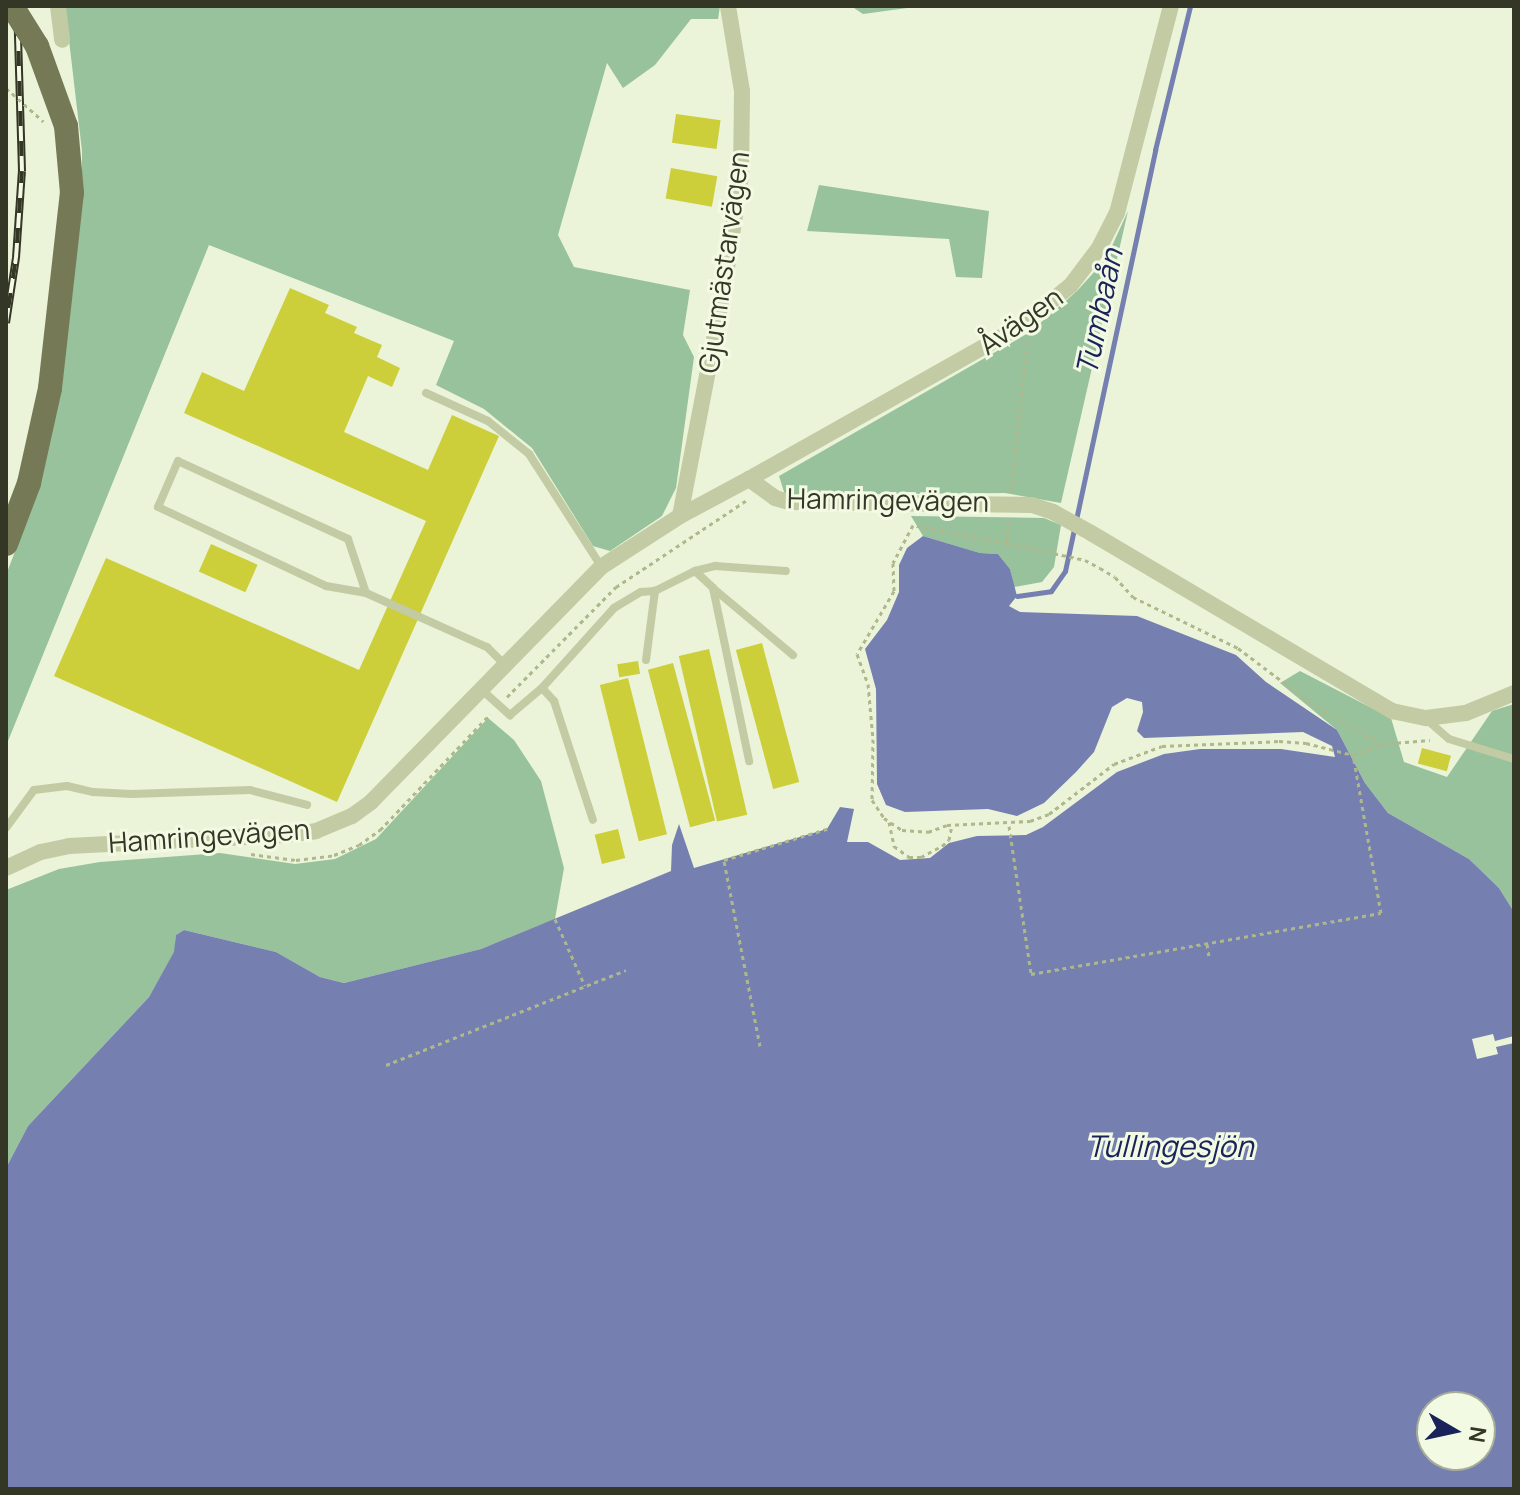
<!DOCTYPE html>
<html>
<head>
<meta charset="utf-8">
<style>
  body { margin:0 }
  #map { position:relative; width:1520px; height:1495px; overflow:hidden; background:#ebf3d8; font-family:Manrope,sans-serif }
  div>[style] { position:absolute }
  .green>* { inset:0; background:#97c29b }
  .water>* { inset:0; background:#7580b1 }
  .pier>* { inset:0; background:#ebf3d8 }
  .stream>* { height:5px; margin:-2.5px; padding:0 2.5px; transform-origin:2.5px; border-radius:2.5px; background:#7580b1 }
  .building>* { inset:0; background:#ccce3a; transform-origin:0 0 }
  .path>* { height:3px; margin-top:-1.5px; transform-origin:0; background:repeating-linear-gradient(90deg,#afb78d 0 4px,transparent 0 8px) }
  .lane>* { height:8px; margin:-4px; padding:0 4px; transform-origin:4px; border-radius:4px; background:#c2cba3 }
  .street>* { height:16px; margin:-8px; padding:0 8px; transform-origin:8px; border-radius:8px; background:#c2cba3 }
  .primary>* { height:24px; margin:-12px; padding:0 12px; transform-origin:12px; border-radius:12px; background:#757955 }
  .rail>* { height:8px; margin-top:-4px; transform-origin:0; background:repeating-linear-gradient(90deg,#f3fae4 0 15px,#343626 0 30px); box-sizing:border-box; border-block:2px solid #343626 }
  .path-bridge>* { height:3px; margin-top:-1.5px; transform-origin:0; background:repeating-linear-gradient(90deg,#afb78d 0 4px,transparent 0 8px) }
  .primary-bridge>* { height:24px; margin:-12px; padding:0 12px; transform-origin:12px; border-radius:12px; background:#757955 }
  span { translate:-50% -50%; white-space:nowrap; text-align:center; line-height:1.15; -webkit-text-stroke:6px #f3fae4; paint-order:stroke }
  .street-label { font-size:28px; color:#343626 }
  .water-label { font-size:30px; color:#19235a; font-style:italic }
  .frame { position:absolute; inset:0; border:8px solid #343626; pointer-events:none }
  .north { position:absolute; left:1416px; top:1391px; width:80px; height:80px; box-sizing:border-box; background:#f3fae4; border:2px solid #a7ac98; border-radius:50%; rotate:99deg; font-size:22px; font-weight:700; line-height:32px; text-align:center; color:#343626 }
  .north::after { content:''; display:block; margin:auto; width:28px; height:36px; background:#19235a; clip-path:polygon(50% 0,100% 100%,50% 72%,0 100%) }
</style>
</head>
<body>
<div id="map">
  <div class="green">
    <div style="clip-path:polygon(65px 6px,720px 6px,718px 19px,691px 19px,655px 65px,623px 88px,607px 63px,558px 235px,574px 267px,690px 290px,683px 335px,694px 357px,676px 488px,662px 516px,610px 551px,593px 546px,532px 448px,484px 409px,436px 385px,454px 341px,209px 245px,6px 746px,6px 575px,34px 502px,82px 207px,82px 151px)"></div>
    <div style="clip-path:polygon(851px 6px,922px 6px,863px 14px)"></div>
    <div style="clip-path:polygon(819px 185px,989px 211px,982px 278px,956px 277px,949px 239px,807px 231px)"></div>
    <div style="clip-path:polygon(1128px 211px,1061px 503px,1005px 493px,785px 495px,779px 476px,1030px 332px,1077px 291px,1106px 259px)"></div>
    <div style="clip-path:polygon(911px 516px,1044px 518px,1061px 525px,1054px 567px,1042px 582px,1014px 587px,1010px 569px,998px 554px,980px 553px,923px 536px)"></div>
    <div style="clip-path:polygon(1300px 671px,1391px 718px,1404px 762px,1447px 777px,1492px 711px,1514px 704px,1514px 912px,1499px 888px,1469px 859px,1388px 813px,1365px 783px,1337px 730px,1280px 683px)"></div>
    <div style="clip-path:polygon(488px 718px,514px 740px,541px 781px,564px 868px,555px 919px,481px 949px,344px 983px,320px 977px,276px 952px,184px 930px,176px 935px,175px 952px,149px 997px,28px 1126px,6px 1168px,6px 890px,59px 869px,100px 862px,220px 853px,295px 864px,335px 859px,376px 839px)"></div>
  </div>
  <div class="water">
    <div style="clip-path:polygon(evenodd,923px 536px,980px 553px,998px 554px,1010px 569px,1017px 596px,1009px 606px,1020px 612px,1137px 616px,1236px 655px,1266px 682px,1337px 730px,1365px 783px,1388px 813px,1469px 859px,1499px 888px,1514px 912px,1514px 1489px,6px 1489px,6px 1168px,28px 1126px,149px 997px,174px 952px,176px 935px,184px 930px,276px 952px,320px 977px,344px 983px,481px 949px,671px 871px,672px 845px,679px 824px,694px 868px,827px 829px,840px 807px,854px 809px,847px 842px,868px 842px,900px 860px,930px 858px,949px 843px,977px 836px,1026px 835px,1043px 827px,1117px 772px,1164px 754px,1200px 749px,1281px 749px,1335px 757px,1332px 746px,1303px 732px,1144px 738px,1137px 731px,1143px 712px,1142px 702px,1127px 698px,1112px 707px,1094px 752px,1076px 772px,1044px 803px,1017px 816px,988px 809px,905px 812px,886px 805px,877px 784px,876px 689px,865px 649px,887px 620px,899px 592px,899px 565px,907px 548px,923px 536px,1432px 1407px,1480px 1407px,1480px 1455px,1432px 1455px,1432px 1407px)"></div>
  </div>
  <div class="pier">
    <div style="clip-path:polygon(1493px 1034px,1495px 1041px,1514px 1036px,1514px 1043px,1496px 1047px,1498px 1054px,1477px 1059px,1472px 1039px)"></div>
  </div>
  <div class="stream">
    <div style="left:1017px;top:596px;width:34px;rotate:-8deg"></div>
    <div style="left:1051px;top:591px;width:24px;rotate:-55deg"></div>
    <div style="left:1065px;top:571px;width:431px;rotate:-77.9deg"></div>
    <div style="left:1155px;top:150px;width:148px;rotate:-76.3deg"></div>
  </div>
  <div class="building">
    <div style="left:676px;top:114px;width:45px;height:29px;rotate:8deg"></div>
    <div style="left:671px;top:168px;width:47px;height:31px;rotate:10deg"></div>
    <div style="clip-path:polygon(290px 288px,329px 305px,325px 313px,357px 327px,354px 333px,382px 345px,377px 357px,400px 368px,392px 387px,368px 376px,344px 432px,428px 470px,452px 415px,499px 436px,337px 802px,54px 676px,106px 558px,359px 670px,426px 521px,184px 413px,202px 372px,244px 391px)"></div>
    <div style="left:211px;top:544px;width:51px;height:30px;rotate:24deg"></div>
    <div style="left:762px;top:643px;width:144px;height:27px;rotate:75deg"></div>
    <div style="left:709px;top:649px;width:170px;height:31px;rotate:77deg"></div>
    <div style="left:638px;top:661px;width:13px;height:21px;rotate:81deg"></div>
    <div style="left:673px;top:663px;width:163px;height:26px;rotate:75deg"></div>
    <div style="left:628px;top:678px;width:161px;height:29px;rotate:76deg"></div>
    <div style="left:1422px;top:748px;width:30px;height:16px;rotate:15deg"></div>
    <div style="left:618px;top:829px;width:30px;height:24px;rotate:76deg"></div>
  </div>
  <div class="path">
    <div style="left:1011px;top:490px;width:148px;rotate:-83.8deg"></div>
    <div style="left:1008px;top:521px;width:22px;rotate:93deg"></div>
    <div style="left:1007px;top:543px;width:80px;rotate:12.3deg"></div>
    <div style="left:1085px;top:560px;width:17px;rotate:28deg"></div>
    <div style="left:1100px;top:568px;width:17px;rotate:31deg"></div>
    <div style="left:1115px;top:577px;width:27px;rotate:48deg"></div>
    <div style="left:1133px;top:597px;width:117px;rotate:25.9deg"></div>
    <div style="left:1238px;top:648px;width:90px;rotate:36.9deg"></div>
    <div style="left:1310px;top:702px;width:82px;rotate:30.6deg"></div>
    <div style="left:1381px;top:744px;width:49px;rotate:-4.7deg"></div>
    <div style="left:1007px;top:543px;width:96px;rotate:-169.2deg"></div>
    <div style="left:913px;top:525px;width:43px;rotate:117.8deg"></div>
    <div style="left:893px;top:563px;width:28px;rotate:88deg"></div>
    <div style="left:894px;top:591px;width:73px;rotate:120.4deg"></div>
    <div style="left:857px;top:654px;width:32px;rotate:70deg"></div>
    <div style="left:868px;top:684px;width:55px;rotate:84.8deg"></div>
    <div style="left:873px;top:739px;width:61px;rotate:90.9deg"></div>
    <div style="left:872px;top:800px;width:22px;rotate:56deg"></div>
    <div style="left:884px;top:818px;width:22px;rotate:34deg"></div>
    <div style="left:902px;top:830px;width:26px;rotate:4deg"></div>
    <div style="left:928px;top:832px;width:20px;rotate:-20deg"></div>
    <div style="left:947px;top:825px;width:83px;rotate:-2.8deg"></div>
    <div style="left:1030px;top:821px;width:20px;rotate:-20deg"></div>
    <div style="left:1049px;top:814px;width:82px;rotate:-37.6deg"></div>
    <div style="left:1114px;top:764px;width:51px;rotate:-20.6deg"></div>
    <div style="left:1162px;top:746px;width:117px;rotate:-2.4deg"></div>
    <div style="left:1279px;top:741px;width:27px;rotate:4deg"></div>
    <div style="left:1306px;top:743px;width:49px;rotate:14.3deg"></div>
    <div style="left:1353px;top:755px;width:30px;rotate:-21deg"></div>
    <div style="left:507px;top:697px;width:155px;rotate:-45.3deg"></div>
    <div style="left:616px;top:587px;width:157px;rotate:-33.6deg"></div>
    <div style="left:889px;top:822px;width:25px;rotate:78deg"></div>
    <div style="left:894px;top:846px;width:19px;rotate:36deg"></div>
    <div style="left:909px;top:857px;width:12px"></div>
    <div style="left:921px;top:857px;width:24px;rotate:-28deg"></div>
    <div style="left:942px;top:846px;width:9px;rotate:-41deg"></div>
    <div style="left:949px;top:840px;width:15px;rotate:-79deg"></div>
    <div style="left:1009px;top:826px;width:150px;rotate:81.5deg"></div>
    <div style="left:1031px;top:974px;width:355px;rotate:-9.9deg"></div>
    <div style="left:1381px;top:913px;width:160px;rotate:-100deg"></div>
    <div style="left:251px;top:854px;width:45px;rotate:7.6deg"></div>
    <div style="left:296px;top:860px;width:38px;rotate:-7deg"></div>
    <div style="left:334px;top:855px;width:27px;rotate:-22deg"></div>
    <div style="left:359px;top:845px;width:26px;rotate:-36deg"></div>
    <div style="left:380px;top:830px;width:160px;rotate:-46.5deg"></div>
    <div style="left:555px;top:919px;width:73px;rotate:65.9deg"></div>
    <div style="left:1207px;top:944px;width:12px;rotate:81deg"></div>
    <div style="left:760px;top:1046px;width:189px;rotate:-101deg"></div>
    <div style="left:724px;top:860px;width:108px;rotate:-16.8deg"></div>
    <div style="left:386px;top:1065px;width:258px;rotate:-21.6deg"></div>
  </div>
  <div class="lane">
    <div style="left:426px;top:393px;width:68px;rotate:24.3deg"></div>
    <div style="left:488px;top:421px;width:53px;rotate:38.8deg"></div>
    <div style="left:529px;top:454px;width:133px;rotate:57.3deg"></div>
    <div style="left:695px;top:571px;width:25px;rotate:43deg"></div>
    <div style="left:713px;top:588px;width:177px;rotate:78.2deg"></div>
    <div style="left:714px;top:589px;width:103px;rotate:39.9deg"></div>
    <div style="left:366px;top:593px;width:57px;rotate:-108.4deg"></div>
    <div style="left:348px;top:539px;width:187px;rotate:-155.4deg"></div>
    <div style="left:178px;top:461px;width:50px;rotate:113.5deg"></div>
    <div style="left:158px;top:507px;width:186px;rotate:25.2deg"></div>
    <div style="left:326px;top:586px;width:41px;rotate:9.9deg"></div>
    <div style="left:366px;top:593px;width:133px;rotate:24.1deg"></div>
    <div style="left:487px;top:647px;width:25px;rotate:45deg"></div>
    <div style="left:646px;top:660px;width:70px;rotate:-82.6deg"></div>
    <div style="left:542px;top:688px;width:18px;rotate:47deg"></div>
    <div style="left:554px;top:701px;width:125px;rotate:71.9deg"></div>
    <div style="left:482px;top:690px;width:38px;rotate:42deg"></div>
    <div style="left:510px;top:715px;width:42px;rotate:-40.2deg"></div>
    <div style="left:542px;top:688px;width:108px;rotate:-48deg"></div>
    <div style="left:614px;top:608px;width:31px;rotate:-31deg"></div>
    <div style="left:641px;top:592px;width:14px;rotate:-4deg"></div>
    <div style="left:655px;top:591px;width:45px;rotate:-26.6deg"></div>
    <div style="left:695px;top:571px;width:21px;rotate:-14deg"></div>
    <div style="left:715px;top:566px;width:71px;rotate:4deg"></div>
    <div style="left:1426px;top:719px;width:30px;rotate:41deg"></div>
    <div style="left:1449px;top:739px;width:68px;rotate:17.1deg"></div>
    <div style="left:6px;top:828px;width:47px;rotate:-53.6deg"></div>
    <div style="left:34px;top:790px;width:33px;rotate:-7deg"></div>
    <div style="left:67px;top:786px;width:27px;rotate:13deg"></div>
    <div style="left:93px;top:792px;width:39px;rotate:3deg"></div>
    <div style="left:132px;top:794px;width:118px;rotate:-1.9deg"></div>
    <div style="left:250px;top:790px;width:59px;rotate:14.7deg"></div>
  </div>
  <div class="street">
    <div style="left:58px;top:6px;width:34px;rotate:83deg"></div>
    <div style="left:749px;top:479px;width:313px;rotate:-29.4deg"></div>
    <div style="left:1022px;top:325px;width:63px;rotate:-39.2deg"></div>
    <div style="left:1071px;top:285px;width:46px;rotate:-52.9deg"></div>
    <div style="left:1099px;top:248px;width:39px;rotate:-63deg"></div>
    <div style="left:1117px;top:213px;width:214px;rotate:-75.4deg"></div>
    <div style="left:680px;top:516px;width:233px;rotate:-79.1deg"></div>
    <div style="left:724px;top:287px;width:112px;rotate:-81.3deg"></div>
    <div style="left:741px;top:176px;width:85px;rotate:-89.3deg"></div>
    <div style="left:742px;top:91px;width:86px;rotate:-99.4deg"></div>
    <div style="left:6px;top:868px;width:38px;rotate:-25deg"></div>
    <div style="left:41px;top:852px;width:29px;rotate:-12deg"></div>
    <div style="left:69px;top:846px;width:216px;rotate:-2.9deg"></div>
    <div style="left:285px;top:835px;width:31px;rotate:-7deg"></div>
    <div style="left:316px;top:831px;width:39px;rotate:-23deg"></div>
    <div style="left:352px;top:816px;width:24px;rotate:-36deg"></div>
    <div style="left:371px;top:802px;width:329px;rotate:-45.6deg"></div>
    <div style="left:601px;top:567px;width:94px;rotate:-32.8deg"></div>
    <div style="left:680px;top:516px;width:78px;rotate:-28.2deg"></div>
    <div style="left:749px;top:479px;width:32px;rotate:36deg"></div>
    <div style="left:775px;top:498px;width:15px;rotate:16deg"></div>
    <div style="left:789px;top:502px;width:243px;rotate:0.7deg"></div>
    <div style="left:1032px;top:505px;width:22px;rotate:18deg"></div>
    <div style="left:1053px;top:512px;width:43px;rotate:28.9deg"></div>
    <div style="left:1091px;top:533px;width:350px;rotate:30.6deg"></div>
    <div style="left:1392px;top:711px;width:35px;rotate:12deg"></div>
    <div style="left:1426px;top:718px;width:40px;rotate:-7.1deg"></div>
    <div style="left:1466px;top:713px;width:52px;rotate:-22.6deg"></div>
  </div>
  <div class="primary">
    <div style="left:6px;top:544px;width:65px;rotate:-69.3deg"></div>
    <div style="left:29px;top:483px;width:97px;rotate:-77.5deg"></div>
    <div style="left:50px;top:388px;width:196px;rotate:-83.6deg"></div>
    <div style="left:72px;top:193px;width:67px;rotate:-95.1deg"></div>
    <div style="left:66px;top:126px;width:85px;rotate:-109.9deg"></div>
  </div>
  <div class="rail">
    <div style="left:6px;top:323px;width:66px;rotate:-81.3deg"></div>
    <div style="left:16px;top:258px;width:87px;rotate:-86.1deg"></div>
    <div style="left:22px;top:171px;width:165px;rotate:-91.7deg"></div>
  </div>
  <div class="path-bridge">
    <div style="left:6px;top:88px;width:50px;rotate:41.7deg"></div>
  </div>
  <div class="primary-bridge">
    <div style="left:12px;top:6px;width:47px;rotate:58deg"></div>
  </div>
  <div class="street-label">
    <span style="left:723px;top:262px;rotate:-82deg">Gjutmästarvägen</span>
    <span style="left:1020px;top:320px;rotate:-35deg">Åvägen</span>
    <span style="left:888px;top:499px;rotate:1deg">Hamringevägen</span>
    <span style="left:209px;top:835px;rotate:-4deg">Hamringevägen</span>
  </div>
  <div class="water-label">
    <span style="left:1099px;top:312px;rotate:-78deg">Tumbaån</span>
    <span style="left:1170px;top:1146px">Tullingesjön</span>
  </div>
  <div class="frame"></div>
  <div class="north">N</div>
</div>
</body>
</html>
